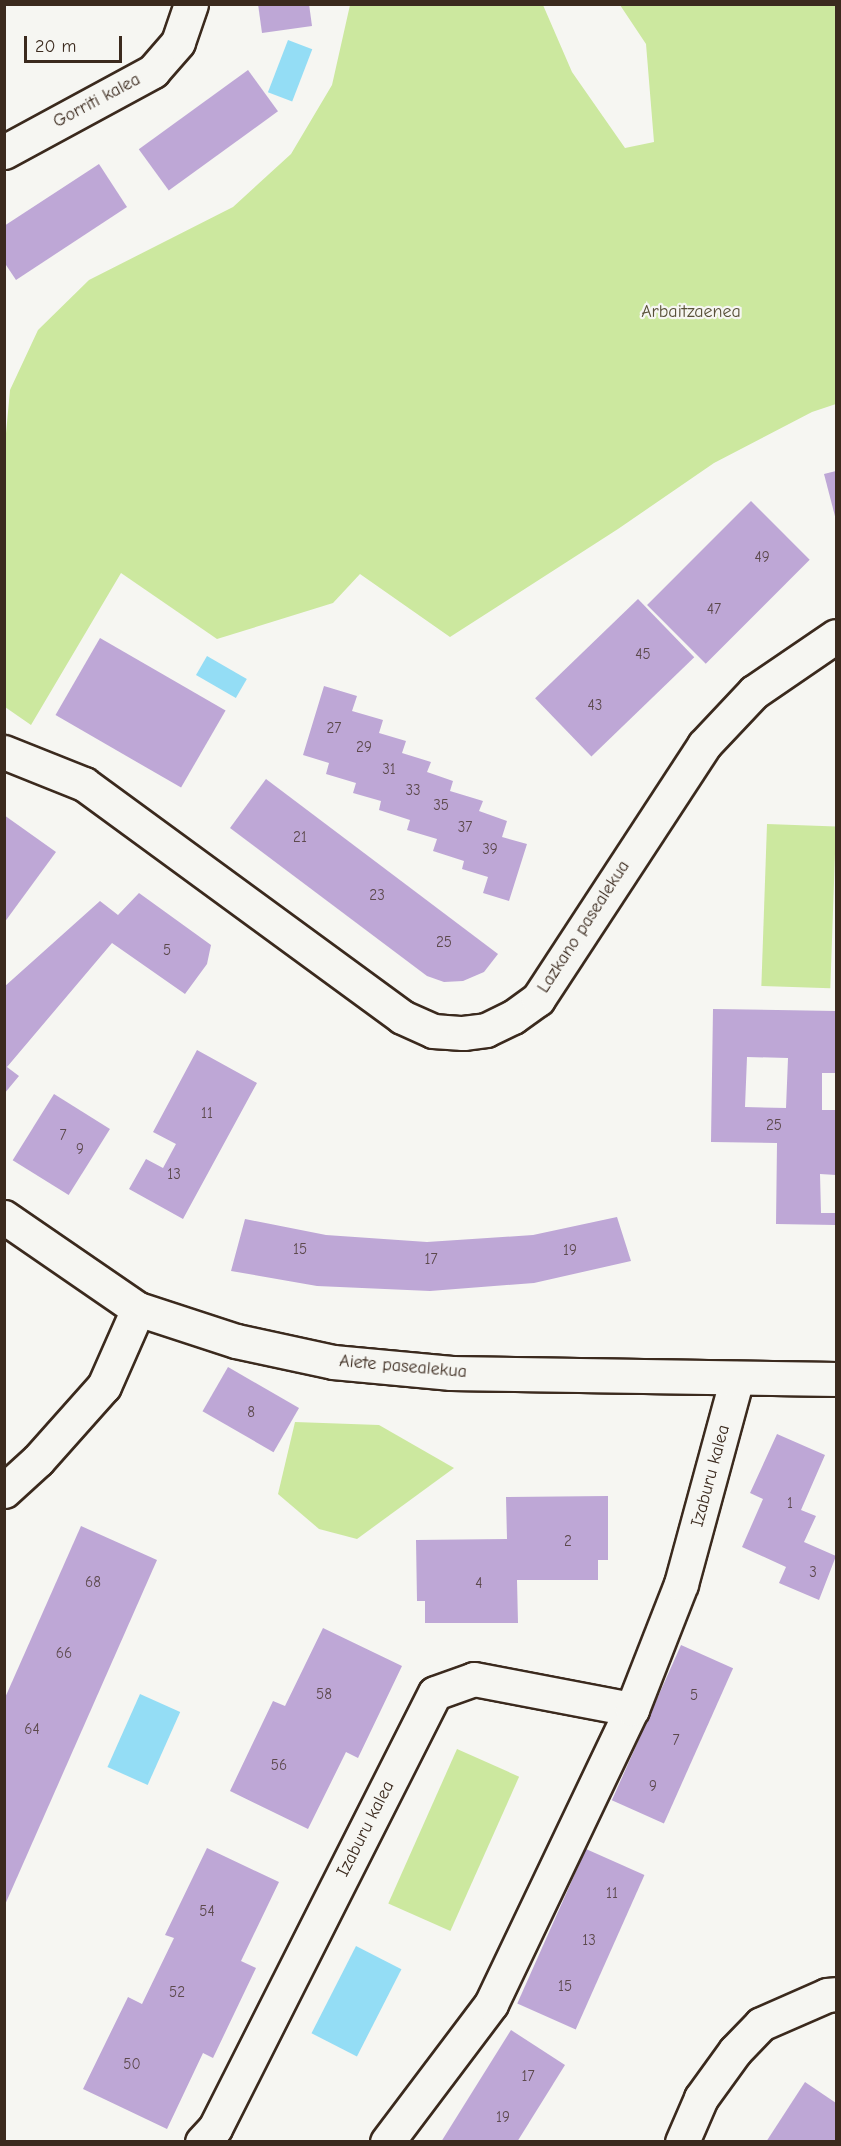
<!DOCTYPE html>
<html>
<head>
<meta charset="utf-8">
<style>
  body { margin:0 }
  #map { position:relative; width:841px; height:2146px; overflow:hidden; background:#f6f6f2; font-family:"Comic Neue",sans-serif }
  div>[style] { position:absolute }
  .green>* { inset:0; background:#cce89f; transform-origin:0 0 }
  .water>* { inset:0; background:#94ddf5; transform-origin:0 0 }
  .building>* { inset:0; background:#bea7d6; transform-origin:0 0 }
  .roads { filter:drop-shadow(2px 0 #3b2a1e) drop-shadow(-2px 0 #3b2a1e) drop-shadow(0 2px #3b2a1e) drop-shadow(0 -2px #3b2a1e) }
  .minor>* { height:33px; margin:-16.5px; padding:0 16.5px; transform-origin:16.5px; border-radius:16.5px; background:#f6f6f2 }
  .tertiary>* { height:33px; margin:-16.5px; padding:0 16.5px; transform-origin:16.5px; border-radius:16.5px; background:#f6f6f2 }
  span { translate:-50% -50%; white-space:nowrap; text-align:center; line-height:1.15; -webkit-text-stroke:4.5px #f6f6f2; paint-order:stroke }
  .number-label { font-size:15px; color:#5c494c }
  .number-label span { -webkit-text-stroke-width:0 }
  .street-label { font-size:18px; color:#3b2a1e }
  .park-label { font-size:18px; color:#585038 }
  .frame { position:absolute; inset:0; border:6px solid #3b2a1e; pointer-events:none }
  .scale { position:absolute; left:24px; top:36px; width:98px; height:27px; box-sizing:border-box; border:3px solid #3b2a1e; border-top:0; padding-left:8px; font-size:18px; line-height:21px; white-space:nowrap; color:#3b2a1e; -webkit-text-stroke:4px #f6f6f2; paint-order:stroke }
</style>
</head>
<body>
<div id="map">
  <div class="green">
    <div style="clip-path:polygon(350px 5px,543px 5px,572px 72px,625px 148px,654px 142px,646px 44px,620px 5px,836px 5px,836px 404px,812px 412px,714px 463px,618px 529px,450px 637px,360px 574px,333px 603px,217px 639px,121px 573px,31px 725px,5px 707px,4px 455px,10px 390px,38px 330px,89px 280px,233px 207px,291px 154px,332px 85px)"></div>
    <div style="left:767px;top:824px;width:69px;height:162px;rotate:2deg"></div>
    <div style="clip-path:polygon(295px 1422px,379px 1425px,454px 1468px,357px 1539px,319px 1529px,278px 1494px)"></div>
    <div style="left:457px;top:1749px;width:68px;height:169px;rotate:24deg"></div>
  </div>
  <div class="water">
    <div style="left:288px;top:40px;width:26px;height:56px;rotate:21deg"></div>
    <div style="left:207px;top:656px;width:46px;height:22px;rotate:30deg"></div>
    <div style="left:140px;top:1694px;width:44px;height:80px;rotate:24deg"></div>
    <div style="left:356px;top:1946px;width:51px;height:98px;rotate:27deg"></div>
  </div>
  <div class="building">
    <div style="clip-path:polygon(258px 4px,309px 4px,312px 26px,262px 33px)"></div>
    <div style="left:248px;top:70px;width:51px;height:135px;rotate:54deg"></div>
    <div style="clip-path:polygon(99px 164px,127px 207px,16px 280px,4px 262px,4px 226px)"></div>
    <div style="clip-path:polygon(836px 471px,836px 520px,824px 474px)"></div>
    <div style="left:751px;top:501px;width:83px;height:147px;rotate:45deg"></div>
    <div style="left:638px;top:599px;width:81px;height:143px;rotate:46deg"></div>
    <div style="left:100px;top:638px;width:145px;height:89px;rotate:30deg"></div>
    <div style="clip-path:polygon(324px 686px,357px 696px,352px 711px,383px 720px,379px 733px,406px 741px,402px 753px,431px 762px,427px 772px,453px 781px,450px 791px,483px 801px,479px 811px,507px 821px,502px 837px,527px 844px,509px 901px,483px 893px,488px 877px,462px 869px,464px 861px,433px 851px,437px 839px,407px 830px,410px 820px,379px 810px,381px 801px,353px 793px,356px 783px,326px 774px,329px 763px,303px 755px)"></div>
    <div style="clip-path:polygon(266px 779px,498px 954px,484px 972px,463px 981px,444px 982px,427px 976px,230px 828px)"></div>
    <div style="clip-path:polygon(4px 815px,56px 852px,4px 923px)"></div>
    <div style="clip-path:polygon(139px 893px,211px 945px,207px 964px,185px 994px,112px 943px,7px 1067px,19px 1076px,4px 1094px,4px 987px,100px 901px,118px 915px)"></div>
    <div style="clip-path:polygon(evenodd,713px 1009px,836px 1011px,836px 1073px,822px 1073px,822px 1110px,836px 1110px,836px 1175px,820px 1174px,821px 1213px,836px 1213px,836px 1225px,776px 1224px,777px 1143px,711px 1142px,713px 1009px,747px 1057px,788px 1058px,786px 1108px,745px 1107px,747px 1057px)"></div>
    <div style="clip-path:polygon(197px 1050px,257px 1083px,183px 1219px,129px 1189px,146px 1159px,163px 1168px,176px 1144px,153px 1132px)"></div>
    <div style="left:54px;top:1094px;width:66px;height:78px;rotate:32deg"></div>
    <div style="clip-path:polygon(617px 1217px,631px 1261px,534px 1283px,430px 1291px,317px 1286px,231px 1271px,245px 1219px,326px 1235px,427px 1242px,533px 1235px)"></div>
    <div style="left:228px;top:1367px;width:82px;height:51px;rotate:30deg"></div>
    <div style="clip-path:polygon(777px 1434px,825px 1455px,801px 1510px,816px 1516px,804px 1542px,836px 1556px,819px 1600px,779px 1583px,786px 1567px,742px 1547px,763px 1499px,750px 1493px)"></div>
    <div style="clip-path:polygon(608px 1496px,608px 1560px,598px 1560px,598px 1580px,517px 1580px,518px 1623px,425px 1623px,425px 1601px,417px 1601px,416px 1540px,507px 1539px,506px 1497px)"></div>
    <div style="clip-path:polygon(81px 1526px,157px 1560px,4px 1907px,4px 1700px)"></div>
    <div style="clip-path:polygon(323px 1628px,402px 1666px,358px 1758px,346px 1752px,308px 1829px,230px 1791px,273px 1701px,285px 1706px)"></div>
    <div style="left:681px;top:1645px;width:57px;height:170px;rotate:24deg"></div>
    <div style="clip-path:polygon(207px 1848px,279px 1882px,241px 1961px,256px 1968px,213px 2058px,203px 2053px,167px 2129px,83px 2089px,128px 1997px,142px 2004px,174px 1938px,165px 1935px)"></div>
    <div style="left:586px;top:1849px;width:64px;height:169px;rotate:24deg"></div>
    <div style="clip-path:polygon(511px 2030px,565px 2065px,517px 2142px,441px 2142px)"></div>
    <div style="clip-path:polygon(805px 2082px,836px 2103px,836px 2142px,766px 2142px)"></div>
  </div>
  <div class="roads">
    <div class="minor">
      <div style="left:4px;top:152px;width:170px;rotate:-28.5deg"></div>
      <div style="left:153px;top:71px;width:38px;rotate:-49deg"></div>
      <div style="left:178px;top:42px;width:40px;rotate:-71.1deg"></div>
      <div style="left:4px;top:1491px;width:46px;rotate:-42.4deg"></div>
      <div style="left:38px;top:1460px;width:99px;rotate:-48.3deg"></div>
      <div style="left:104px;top:1386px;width:84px;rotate:-66.2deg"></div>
      <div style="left:202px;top:2142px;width:19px;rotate:-47deg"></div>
      <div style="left:215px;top:2128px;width:487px;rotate:-63.2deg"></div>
      <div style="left:435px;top:1693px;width:41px;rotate:-19.7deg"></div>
      <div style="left:474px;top:1679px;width:161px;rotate:10.8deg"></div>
      <div style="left:387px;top:2142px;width:173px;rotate:-53deg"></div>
      <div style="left:491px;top:2004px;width:327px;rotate:-64.5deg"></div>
      <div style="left:632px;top:1709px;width:134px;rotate:-68.6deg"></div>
      <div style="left:681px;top:1584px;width:213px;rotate:-74.8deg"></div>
      <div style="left:682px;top:2142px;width:48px;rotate:-66.6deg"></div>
      <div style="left:701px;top:2098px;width:58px;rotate:-54.1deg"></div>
      <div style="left:735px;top:2051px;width:37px;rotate:-46deg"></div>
      <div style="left:761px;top:2024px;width:72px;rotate:-23.7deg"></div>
      <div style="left:827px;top:1995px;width:9px;rotate:-6deg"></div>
    </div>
    <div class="tertiary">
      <div style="left:4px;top:752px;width:86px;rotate:21.8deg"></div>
      <div style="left:84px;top:784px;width:394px;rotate:36.2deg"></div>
      <div style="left:402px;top:1017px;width:34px;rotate:24deg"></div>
      <div style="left:433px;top:1031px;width:30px;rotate:4deg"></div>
      <div style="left:463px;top:1033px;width:23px;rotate:-7deg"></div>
      <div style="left:486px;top:1030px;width:30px;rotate:-26deg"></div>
      <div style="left:513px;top:1017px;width:31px;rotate:-36deg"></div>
      <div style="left:538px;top:999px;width:303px;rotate:-56.8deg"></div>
      <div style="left:704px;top:745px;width:73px;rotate:-46.7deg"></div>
      <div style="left:754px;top:692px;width:99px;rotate:-34.3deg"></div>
      <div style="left:4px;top:1217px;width:163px;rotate:34.5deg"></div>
      <div style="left:138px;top:1309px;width:103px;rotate:18.1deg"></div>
      <div style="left:236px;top:1341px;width:99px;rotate:12.2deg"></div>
      <div style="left:333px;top:1362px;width:119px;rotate:5.3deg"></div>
      <div style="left:451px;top:1373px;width:385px;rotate:0.9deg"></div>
    </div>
  </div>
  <div class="number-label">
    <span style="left:762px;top:558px">49</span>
    <span style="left:714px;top:610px">47</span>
    <span style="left:643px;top:655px">45</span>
    <span style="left:595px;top:706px">43</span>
    <span style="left:334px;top:729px">27</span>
    <span style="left:364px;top:748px">29</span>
    <span style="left:389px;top:770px">31</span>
    <span style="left:413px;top:791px">33</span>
    <span style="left:441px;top:806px">35</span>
    <span style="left:465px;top:828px">37</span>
    <span style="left:300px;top:838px">21</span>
    <span style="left:490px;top:850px">39</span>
    <span style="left:377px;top:896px">23</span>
    <span style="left:444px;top:943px">25</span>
    <span style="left:167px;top:951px">5</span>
    <span style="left:207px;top:1114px">11</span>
    <span style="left:774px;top:1126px">25</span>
    <span style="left:63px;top:1136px">7</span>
    <span style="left:80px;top:1150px">9</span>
    <span style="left:174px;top:1175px">13</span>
    <span style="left:300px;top:1250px">15</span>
    <span style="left:570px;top:1251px">19</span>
    <span style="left:431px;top:1260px">17</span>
    <span style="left:251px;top:1413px">8</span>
    <span style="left:790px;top:1504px">1</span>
    <span style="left:568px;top:1542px">2</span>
    <span style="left:813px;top:1573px">3</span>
    <span style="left:93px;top:1583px">68</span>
    <span style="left:479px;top:1584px">4</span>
    <span style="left:64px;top:1654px">66</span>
    <span style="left:324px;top:1695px">58</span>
    <span style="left:694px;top:1696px">5</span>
    <span style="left:32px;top:1730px">64</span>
    <span style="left:676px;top:1741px">7</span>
    <span style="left:279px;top:1766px">56</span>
    <span style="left:653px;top:1787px">9</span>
    <span style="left:612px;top:1894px">11</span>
    <span style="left:207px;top:1912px">54</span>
    <span style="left:589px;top:1941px">13</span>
    <span style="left:565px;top:1987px">15</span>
    <span style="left:177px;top:1993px">52</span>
    <span style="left:132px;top:2065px">50</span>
    <span style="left:528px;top:2077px">17</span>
    <span style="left:503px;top:2118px">19</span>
  </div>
  <div class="street-label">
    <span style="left:97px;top:101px;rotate:-28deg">Gorriti kalea</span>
    <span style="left:584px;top:927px;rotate:-57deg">Lazkano pasealekua</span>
    <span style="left:403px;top:1367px;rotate:5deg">Aiete pasealekua</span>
    <span style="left:711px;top:1476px;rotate:-75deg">Izaburu kalea</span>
    <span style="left:366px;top:1829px;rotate:-63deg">Izaburu kalea</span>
  </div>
  <div class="park-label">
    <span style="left:691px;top:312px">Arbaitzaenea</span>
  </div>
  <div class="frame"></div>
  <div class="scale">20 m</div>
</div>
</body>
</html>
